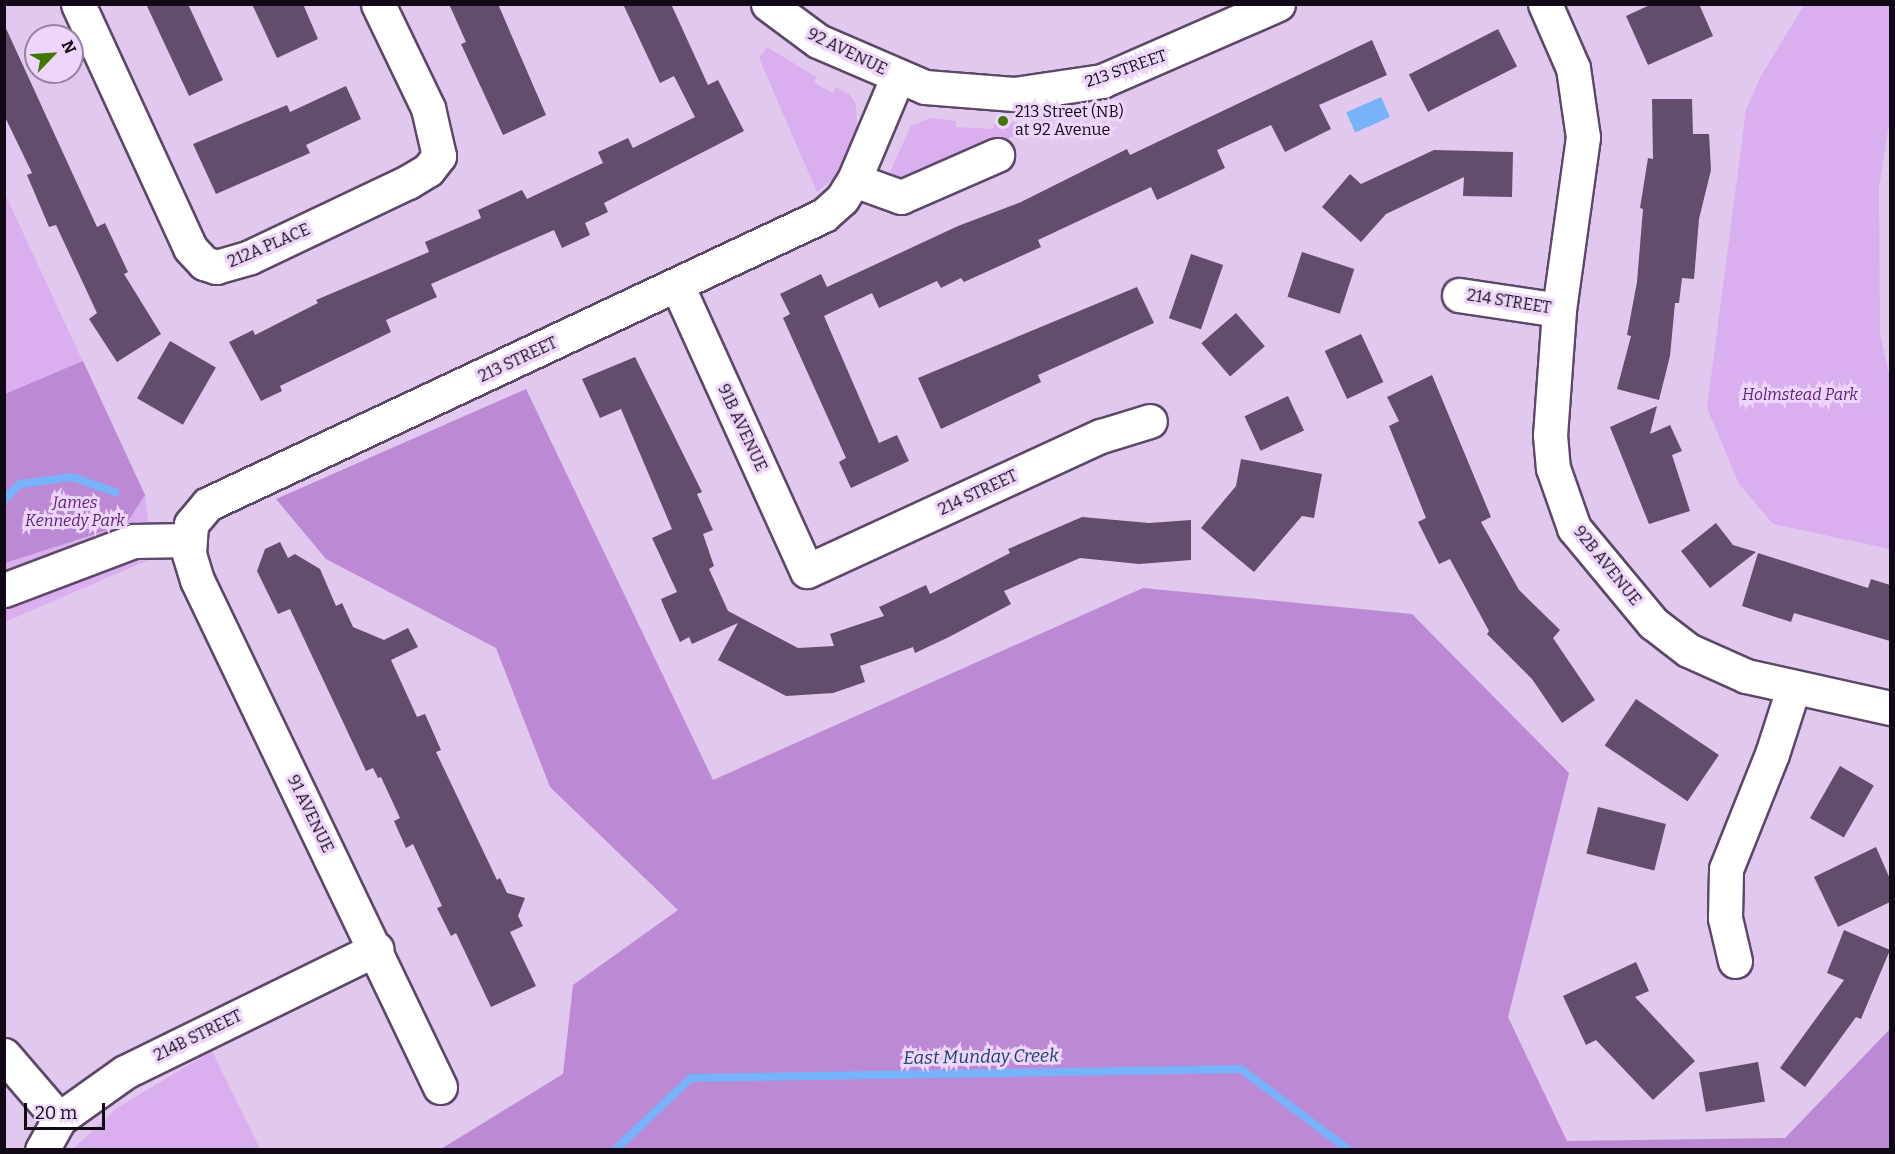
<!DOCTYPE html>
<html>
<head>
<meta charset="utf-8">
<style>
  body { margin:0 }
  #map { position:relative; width:1895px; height:1154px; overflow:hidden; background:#e0c8ee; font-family:Bitter,serif }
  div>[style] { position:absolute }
  .green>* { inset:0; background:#d9aff0 }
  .forest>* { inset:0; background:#bc89d5 }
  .water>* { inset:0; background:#77b3fa; transform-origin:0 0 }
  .stream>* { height:8px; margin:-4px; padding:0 4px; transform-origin:4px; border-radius:4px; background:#77b3fa }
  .building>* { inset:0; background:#624d6d; transform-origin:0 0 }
  .roads { filter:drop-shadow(2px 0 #5c4867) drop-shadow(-2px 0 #5c4867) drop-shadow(0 2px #5c4867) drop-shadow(0 -2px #5c4867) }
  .minor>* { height:33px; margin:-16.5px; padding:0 16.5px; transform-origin:16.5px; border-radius:16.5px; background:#fff }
  .dots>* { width:16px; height:16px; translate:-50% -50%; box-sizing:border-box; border:3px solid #eed5fb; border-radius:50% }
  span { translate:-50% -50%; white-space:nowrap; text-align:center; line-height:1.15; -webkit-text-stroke:6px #eed5fb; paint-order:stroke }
  .street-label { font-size:16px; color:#120916 }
  .poi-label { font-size:16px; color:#120916 }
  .left { translate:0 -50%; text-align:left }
  .park-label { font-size:16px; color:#5f207a; font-style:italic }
  .water-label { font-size:18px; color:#18406e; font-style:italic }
  .frame { position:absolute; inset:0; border:6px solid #120916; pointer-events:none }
  .north { position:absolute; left:24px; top:24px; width:60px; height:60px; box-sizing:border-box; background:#eed5fb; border:2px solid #96839f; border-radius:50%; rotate:65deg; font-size:16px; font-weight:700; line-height:24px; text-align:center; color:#120916 }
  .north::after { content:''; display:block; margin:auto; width:21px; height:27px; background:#417603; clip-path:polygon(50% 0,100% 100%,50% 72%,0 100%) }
  .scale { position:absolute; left:24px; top:1103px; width:81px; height:27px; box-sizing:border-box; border:3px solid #120916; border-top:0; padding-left:8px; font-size:18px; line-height:21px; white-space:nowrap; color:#120916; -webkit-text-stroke:4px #eed5fb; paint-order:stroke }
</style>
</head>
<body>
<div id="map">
  <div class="green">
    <div style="clip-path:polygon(1804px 5px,1890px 5px,1890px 117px,1879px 188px,1880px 334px,1890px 379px,1890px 549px,1773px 524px,1739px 484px,1707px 408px,1746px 110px,1761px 76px)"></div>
    <div style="clip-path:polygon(767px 47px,816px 77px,814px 83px,833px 93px,836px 87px,850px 95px,856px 104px,857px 127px,863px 129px,857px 149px,834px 178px,817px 192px,759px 58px)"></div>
    <div style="clip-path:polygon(930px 118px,956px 121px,956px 127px,993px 129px,994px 124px,1053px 120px,911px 179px,888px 176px,911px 126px)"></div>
    <div style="clip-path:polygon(4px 192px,145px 495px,153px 558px,5px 622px)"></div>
    <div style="clip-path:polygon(212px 1051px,260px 1149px,73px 1149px,117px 1108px)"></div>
  </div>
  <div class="forest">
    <div style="clip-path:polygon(83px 361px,145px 495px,126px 524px,5px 563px,5px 394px)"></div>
    <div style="clip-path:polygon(526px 389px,713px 780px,1143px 588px,1412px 614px,1569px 773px,1508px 1017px,1567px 1141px,1785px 1138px,1890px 1029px,1890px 1149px,441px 1149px,563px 1074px,573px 985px,678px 910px,550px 787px,496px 648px,326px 559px,276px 499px)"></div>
  </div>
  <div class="water">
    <div style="left:1381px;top:97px;width:22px;height:38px;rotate:66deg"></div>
  </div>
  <div class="stream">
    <div style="left:4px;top:500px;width:23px;rotate:-45deg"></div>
    <div style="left:20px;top:484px;width:53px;rotate:-7.5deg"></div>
    <div style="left:73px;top:477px;width:45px;rotate:19.7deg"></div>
    <div style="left:615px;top:1150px;width:105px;rotate:-43.5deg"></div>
    <div style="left:691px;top:1078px;width:550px;rotate:-0.94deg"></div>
    <div style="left:1241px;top:1069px;width:135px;rotate:36.9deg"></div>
  </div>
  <div class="building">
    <div style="clip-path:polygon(146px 4px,188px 4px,223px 80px,189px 96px)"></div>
    <div style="clip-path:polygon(252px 4px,303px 4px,318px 39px,277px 58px)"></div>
    <div style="clip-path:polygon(449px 4px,498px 4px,546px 115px,503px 135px,461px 44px,466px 42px)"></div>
    <div style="clip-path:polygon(623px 4px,671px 4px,708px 85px,718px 80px,744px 131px,604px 203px,608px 212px,585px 223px,590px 235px,562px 248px,554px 230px,431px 284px,437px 297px,386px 320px,391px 332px,280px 386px,282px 391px,261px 401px,229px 342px,253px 330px,255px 335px,318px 303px,316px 300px,429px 252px,425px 242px,481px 218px,478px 210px,522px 190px,527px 199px,603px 163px,598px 152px,628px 138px,633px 148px,695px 117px,674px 76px,660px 83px)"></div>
    <div style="clip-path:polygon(1652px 4px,1699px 4px,1713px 36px,1648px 65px,1626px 16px)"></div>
    <div style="clip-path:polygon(4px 24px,97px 227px,105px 223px,128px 272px,124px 274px,161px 334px,117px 362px,89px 319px,97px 313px,56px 225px,49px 227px,27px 175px,32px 173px,4px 115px)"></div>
    <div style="left:1498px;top:29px;width:42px;height:100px;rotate:63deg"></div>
    <div style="clip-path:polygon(1372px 40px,1387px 75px,1319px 105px,1331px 129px,1285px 152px,1271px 125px,1217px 150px,1225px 168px,1157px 200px,1151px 187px,1038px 240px,1041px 247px,964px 282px,961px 278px,941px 288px,937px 281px,879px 308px,872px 293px,824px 316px,879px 443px,897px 435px,909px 461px,851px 488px,839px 462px,846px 458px,783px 318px,790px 314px,780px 294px,821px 274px,827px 287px,958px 226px,1021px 202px,1127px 149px,1130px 155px)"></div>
    <div style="clip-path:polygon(346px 86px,361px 119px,306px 145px,310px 153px,216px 194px,193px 144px,287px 105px,290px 112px)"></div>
    <div style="clip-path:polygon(1652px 99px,1692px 99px,1693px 134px,1709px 134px,1711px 170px,1699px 219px,1694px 279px,1682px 278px,1679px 303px,1675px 303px,1670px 356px,1659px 400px,1617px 389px,1631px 336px,1627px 335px,1637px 282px,1643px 209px,1640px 208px,1648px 158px,1653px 159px)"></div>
    <div style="clip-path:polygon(1434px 150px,1513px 152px,1512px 197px,1463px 196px,1464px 177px,1386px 214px,1361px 242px,1322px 207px,1350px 174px,1361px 184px)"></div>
    <div style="left:1302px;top:252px;width:55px;height:47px;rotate:18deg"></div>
    <div style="left:1191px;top:254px;width:34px;height:68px;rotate:19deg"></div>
    <div style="clip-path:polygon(1137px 287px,1154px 323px,1038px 375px,1041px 382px,941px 429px,918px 378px)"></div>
    <div style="left:1236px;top:313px;width:44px;height:46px;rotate:49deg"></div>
    <div style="left:1361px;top:334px;width:53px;height:40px;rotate:65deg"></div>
    <div style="left:170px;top:341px;width:53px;height:66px;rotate:30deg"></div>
    <div style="clip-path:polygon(635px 357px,702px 492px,697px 494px,713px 530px,703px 534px,714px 566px,709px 569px,728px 611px,798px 648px,834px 646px,830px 634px,884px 616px,879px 607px,926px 585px,930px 594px,1010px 553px,1008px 549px,1082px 517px,1149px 523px,1191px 520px,1191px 560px,1139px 564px,1080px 558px,1004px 591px,1011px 604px,949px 637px,915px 653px,913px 647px,860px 666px,865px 682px,833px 693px,786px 696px,718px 660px,738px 623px,692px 644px,689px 637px,680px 642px,664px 607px,661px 599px,677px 592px,652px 538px,672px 529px,621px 409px,600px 418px,582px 379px)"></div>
    <div style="clip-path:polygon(1432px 375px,1491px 517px,1481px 522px,1519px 590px,1560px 630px,1553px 638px,1595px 700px,1562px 723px,1532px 679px,1487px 634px,1489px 631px,1450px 559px,1439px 564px,1418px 522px,1426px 518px,1389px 426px,1399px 421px,1387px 397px)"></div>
    <div style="left:1288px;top:396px;width:38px;height:48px;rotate:65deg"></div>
    <div style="clip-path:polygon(1657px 406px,1650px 434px,1670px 425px,1682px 451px,1672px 455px,1690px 511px,1649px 524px,1610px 427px)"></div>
    <div style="clip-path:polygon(1241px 459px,1322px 474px,1314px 518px,1302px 516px,1254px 572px,1201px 528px,1236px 486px)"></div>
    <div style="clip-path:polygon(1716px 523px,1733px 545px,1756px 552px,1710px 588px,1681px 551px)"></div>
    <div style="clip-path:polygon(280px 542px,288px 558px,295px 554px,320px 569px,336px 606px,342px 603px,353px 627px,384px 640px,408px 628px,418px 647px,391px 660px,417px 717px,425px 714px,441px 750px,436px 752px,497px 880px,500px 878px,507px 893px,525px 898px,518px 916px,523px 926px,510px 932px,536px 986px,491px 1007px,456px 933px,451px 936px,437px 908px,442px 906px,413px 844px,406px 848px,394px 821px,400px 818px,381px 777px,378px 778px,373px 768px,366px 771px,290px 609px,278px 614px,257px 571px,265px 549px)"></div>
    <div style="clip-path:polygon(1758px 553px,1868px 588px,1871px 579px,1890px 585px,1890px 641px,1794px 613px,1791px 622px,1742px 606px)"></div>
    <div style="left:1636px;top:699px;width:100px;height:56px;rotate:34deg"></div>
    <div style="left:1840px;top:766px;width:39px;height:60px;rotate:30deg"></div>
    <div style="left:1598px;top:807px;width:70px;height:48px;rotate:14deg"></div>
    <div style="clip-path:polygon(1876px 847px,1890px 879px,1890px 902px,1838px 927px,1814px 877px)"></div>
    <div style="clip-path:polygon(1844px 930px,1890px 950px,1861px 1019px,1856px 1017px,1805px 1087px,1780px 1068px,1844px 980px,1827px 973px)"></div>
    <div style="clip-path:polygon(1636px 962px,1649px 991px,1635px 997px,1695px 1061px,1653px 1100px,1596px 1040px,1586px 1045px,1563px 996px)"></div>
    <div style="left:1758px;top:1062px;width:40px;height:60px;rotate:80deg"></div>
  </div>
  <div class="roads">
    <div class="minor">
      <div style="left:78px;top:4px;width:268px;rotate:65.3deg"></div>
      <div style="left:190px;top:248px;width:21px;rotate:47deg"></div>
      <div style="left:204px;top:263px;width:13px;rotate:18deg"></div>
      <div style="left:216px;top:267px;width:35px;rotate:-16deg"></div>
      <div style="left:250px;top:257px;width:175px;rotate:-25.4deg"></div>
      <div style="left:408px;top:182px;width:23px;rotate:-31deg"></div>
      <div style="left:428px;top:170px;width:18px;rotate:-52deg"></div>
      <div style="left:439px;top:156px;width:49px;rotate:-102.9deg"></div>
      <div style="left:428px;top:108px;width:115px;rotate:-115.7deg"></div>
      <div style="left:768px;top:4px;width:62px;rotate:36.5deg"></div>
      <div style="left:818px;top:41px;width:116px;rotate:23.3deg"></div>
      <div style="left:925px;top:87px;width:89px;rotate:4.5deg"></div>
      <div style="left:1014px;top:94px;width:89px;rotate:-8.4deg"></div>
      <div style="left:1102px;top:81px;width:192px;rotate:-23.6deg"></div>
      <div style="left:1545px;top:4px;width:70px;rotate:66.4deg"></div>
      <div style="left:1573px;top:68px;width:70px;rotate:81.8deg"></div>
      <div style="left:1583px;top:137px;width:175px;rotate:97.9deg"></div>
      <div style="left:1559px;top:310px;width:125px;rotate:94.1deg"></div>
      <div style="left:1550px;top:435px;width:33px;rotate:85deg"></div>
      <div style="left:1553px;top:468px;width:64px;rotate:70.7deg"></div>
      <div style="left:1574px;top:528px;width:124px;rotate:50.3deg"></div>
      <div style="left:1653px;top:623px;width:44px;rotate:37.6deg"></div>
      <div style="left:1688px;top:650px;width:64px;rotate:24.1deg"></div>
      <div style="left:1746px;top:676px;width:148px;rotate:12.5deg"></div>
      <div style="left:854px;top:180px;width:50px;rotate:19.9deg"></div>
      <div style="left:901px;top:197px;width:105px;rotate:-23.6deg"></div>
      <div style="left:677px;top:285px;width:314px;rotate:65.6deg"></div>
      <div style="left:807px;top:571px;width:324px;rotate:-24.7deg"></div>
      <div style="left:1101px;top:436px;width:51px;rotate:-17deg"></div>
      <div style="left:1459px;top:295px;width:101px;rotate:8.5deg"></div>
      <div style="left:4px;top:590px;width:139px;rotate:-20.7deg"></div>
      <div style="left:134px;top:541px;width:54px;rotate:-1.1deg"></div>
      <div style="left:1735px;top:961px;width:44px;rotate:-103.1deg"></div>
      <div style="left:1725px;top:918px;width:49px;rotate:-88.8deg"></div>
      <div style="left:1726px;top:869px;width:124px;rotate:-68.2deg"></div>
      <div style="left:1772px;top:754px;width:68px;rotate:-72.1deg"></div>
      <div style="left:4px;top:1055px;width:84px;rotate:49.3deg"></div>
      <div style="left:440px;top:1087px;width:562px;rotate:-115.61deg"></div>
      <div style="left:197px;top:580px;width:28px;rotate:-107deg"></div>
      <div style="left:189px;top:553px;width:29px;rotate:-86deg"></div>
      <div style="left:191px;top:524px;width:26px;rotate:-50deg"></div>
      <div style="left:208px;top:504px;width:680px;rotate:-25.13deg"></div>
      <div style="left:824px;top:215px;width:24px;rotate:-42deg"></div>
      <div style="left:842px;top:199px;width:22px;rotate:-58deg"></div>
      <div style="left:854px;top:180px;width:113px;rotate:-67.1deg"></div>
      <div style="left:42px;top:1150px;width:35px;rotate:-61deg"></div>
      <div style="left:59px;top:1119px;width:81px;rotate:-35.5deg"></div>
      <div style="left:125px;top:1072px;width:280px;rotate:-26.1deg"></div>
    </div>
  </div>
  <div class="dots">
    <div style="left:1003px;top:121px;background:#417603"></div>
  </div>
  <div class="street-label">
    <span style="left:847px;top:52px;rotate:26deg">92 AVENUE</span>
    <span style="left:1126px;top:69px;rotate:-19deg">213 STREET</span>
    <span style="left:269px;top:246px;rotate:-23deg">212A PLACE</span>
    <span style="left:1509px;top:302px;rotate:9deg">214 STREET</span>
    <span style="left:518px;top:360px;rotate:-25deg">213 STREET</span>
    <span style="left:742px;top:428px;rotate:65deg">91B AVENUE</span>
    <span style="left:978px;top:493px;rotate:-25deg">214 STREET</span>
    <span style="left:1607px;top:566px;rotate:51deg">92B AVENUE</span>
    <span style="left:310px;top:814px;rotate:64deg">91 AVENUE</span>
    <span style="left:198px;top:1036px;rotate:-26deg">214B STREET</span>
  </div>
  <div class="poi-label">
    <span class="left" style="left:1015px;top:121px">213 Street (NB)<br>at 92 Avenue</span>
  </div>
  <div class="park-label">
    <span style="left:1800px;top:395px">Holmstead Park</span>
    <span style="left:75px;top:512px">James<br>Kennedy Park</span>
  </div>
  <div class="water-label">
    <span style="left:981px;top:1057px;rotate:-1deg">East Munday Creek</span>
  </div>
  <div class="frame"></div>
  <div class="north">N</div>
  <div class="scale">20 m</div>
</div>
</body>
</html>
